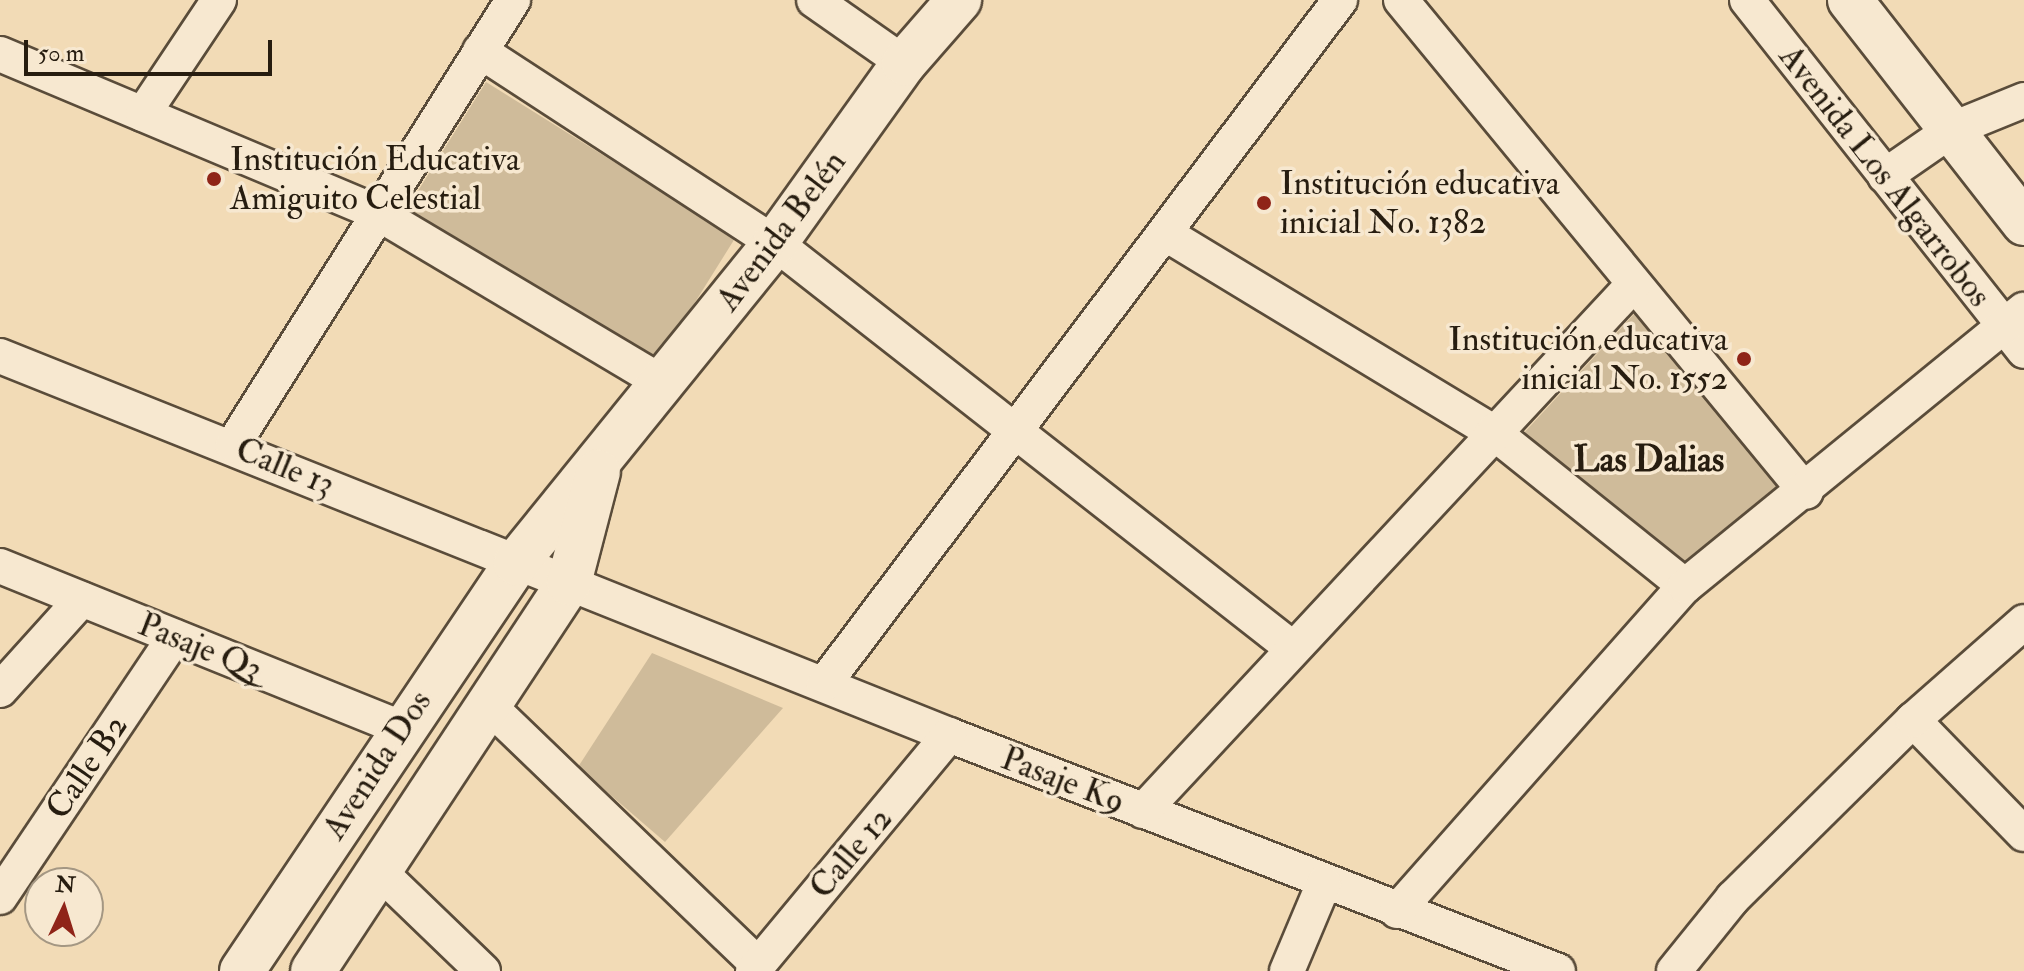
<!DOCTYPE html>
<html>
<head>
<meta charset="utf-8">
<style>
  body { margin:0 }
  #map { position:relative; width:2024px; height:971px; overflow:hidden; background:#f2dbb6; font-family:"IM FELL Double Pica",serif }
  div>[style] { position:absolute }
  .green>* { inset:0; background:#cfbb9a; transform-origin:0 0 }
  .roads { filter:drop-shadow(2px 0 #5a4c3a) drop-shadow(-2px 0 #5a4c3a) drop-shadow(0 2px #5a4c3a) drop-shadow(0 -2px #5a4c3a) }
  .minor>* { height:34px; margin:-17px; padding:0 17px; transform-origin:17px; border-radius:17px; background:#f7e8d0 }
  .tertiary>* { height:44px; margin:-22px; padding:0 22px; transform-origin:22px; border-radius:22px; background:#f7e8d0 }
  .dots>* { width:22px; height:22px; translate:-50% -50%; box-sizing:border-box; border:4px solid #f7e8d0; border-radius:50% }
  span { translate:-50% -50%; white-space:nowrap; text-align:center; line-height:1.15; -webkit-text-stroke:7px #f7e8d0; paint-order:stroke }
  .poi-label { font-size:34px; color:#271d10 }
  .left { translate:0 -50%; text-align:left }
  .right { translate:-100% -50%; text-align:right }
  .street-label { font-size:34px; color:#271d10 }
  .neighbourhood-label { font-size:36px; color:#271d10; font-weight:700 }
  .north { position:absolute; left:24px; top:867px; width:80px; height:80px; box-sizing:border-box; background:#f7e8d0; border:2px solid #a49783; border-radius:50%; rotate:4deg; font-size:22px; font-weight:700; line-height:32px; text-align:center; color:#271d10 }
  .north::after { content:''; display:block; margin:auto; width:28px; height:36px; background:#8f2418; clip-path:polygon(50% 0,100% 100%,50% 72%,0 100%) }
  .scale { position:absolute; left:24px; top:40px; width:248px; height:36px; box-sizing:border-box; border:4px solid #271d10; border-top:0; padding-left:10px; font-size:24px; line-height:28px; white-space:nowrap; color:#271d10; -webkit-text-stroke:6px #f7e8d0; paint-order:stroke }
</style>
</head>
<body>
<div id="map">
  <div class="green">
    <div style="left:486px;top:82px;width:294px;height:150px;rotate:32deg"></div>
    <div style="clip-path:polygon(1634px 314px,1782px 486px,1682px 568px,1522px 435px)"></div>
    <div style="clip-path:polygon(652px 653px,783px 708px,665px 842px,578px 767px)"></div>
  </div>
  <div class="roads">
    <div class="minor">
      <div style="left:814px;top:0;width:110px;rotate:35deg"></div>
      <div style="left:1401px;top:0;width:637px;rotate:50.54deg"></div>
      <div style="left:1747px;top:0;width:447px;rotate:51.7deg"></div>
      <div style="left:480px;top:51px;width:352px;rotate:33.1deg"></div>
      <div style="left:775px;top:243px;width:657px;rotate:38.07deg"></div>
      <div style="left:0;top:54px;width:408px;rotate:22.8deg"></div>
      <div style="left:376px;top:212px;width:334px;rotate:30.8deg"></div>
      <div style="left:143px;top:114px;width:137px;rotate:-56.3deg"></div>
      <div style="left:1885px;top:176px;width:83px;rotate:-34.7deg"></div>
      <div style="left:1953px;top:129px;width:77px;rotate:-22.2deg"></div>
      <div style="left:1166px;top:234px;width:382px;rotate:31.2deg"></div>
      <div style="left:1493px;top:432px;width:246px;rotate:38.7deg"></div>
      <div style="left:0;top:356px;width:1022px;rotate:21.77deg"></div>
      <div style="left:949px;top:735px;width:653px;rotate:21.18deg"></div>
      <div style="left:233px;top:445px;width:526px;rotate:-57.82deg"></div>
      <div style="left:0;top:566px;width:432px;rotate:22deg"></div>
      <div style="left:824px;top:684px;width:857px;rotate:-52.97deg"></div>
      <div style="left:0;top:690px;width:122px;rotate:-48deg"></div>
      <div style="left:486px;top:703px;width:378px;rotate:43.9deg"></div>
      <div style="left:1913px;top:720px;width:159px;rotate:45.8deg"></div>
      <div style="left:1143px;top:811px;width:720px;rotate:-47.03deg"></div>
      <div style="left:380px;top:872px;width:143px;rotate:43.9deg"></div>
      <div style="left:0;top:897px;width:313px;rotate:-56.1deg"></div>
      <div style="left:1397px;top:911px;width:434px;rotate:-48.5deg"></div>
      <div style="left:1685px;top:586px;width:437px;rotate:-39.2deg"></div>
      <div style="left:753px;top:971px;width:307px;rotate:-50.3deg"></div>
      <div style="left:1287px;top:971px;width:95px;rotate:-67.2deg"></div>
      <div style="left:1674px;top:971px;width:94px;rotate:-51.1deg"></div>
      <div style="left:1733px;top:898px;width:253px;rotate:-44.7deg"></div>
      <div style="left:1913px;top:720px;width:148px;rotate:-41.4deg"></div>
    </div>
    <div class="tertiary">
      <div style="left:1850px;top:0;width:283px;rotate:52deg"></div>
      <div style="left:242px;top:971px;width:491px;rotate:-56.1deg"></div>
      <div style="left:516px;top:563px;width:412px;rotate:-51deg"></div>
      <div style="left:775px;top:243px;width:221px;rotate:-54.4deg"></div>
      <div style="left:904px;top:63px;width:84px;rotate:-48.9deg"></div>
      <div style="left:313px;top:971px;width:465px;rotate:-56.6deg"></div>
      <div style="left:569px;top:583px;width:115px;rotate:-75.4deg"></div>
    </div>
  </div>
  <div class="dots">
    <div style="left:214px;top:179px;background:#8f2418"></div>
    <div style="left:1264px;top:203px;background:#8f2418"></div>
    <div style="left:1744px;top:359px;background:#8f2418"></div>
  </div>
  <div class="poi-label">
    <span class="left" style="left:230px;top:179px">Institución Educativa<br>Amiguito Celestial</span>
    <span class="left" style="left:1280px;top:203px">Institución educativa<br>inicial No. 1382</span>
    <span class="right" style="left:1728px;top:359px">Institución educativa<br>inicial No. 1552</span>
  </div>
  <div class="street-label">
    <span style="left:1885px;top:176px;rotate:52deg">Avenida Los Algarrobos</span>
    <span style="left:781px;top:231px;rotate:-53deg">Avenida Belén</span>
    <span style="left:285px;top:467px;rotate:22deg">Calle 13</span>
    <span style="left:200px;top:647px;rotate:22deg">Pasaje Q3</span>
    <span style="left:377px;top:765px;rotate:-57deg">Avenida Dos</span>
    <span style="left:87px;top:767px;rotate:-56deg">Calle B2</span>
    <span style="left:1063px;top:780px;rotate:21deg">Pasaje K9</span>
    <span style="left:851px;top:853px;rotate:-50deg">Calle 12</span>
  </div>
  <div class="neighbourhood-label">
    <span style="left:1649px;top:460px">Las Dalias</span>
  </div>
  <div class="north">N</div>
  <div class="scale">50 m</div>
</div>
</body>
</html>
